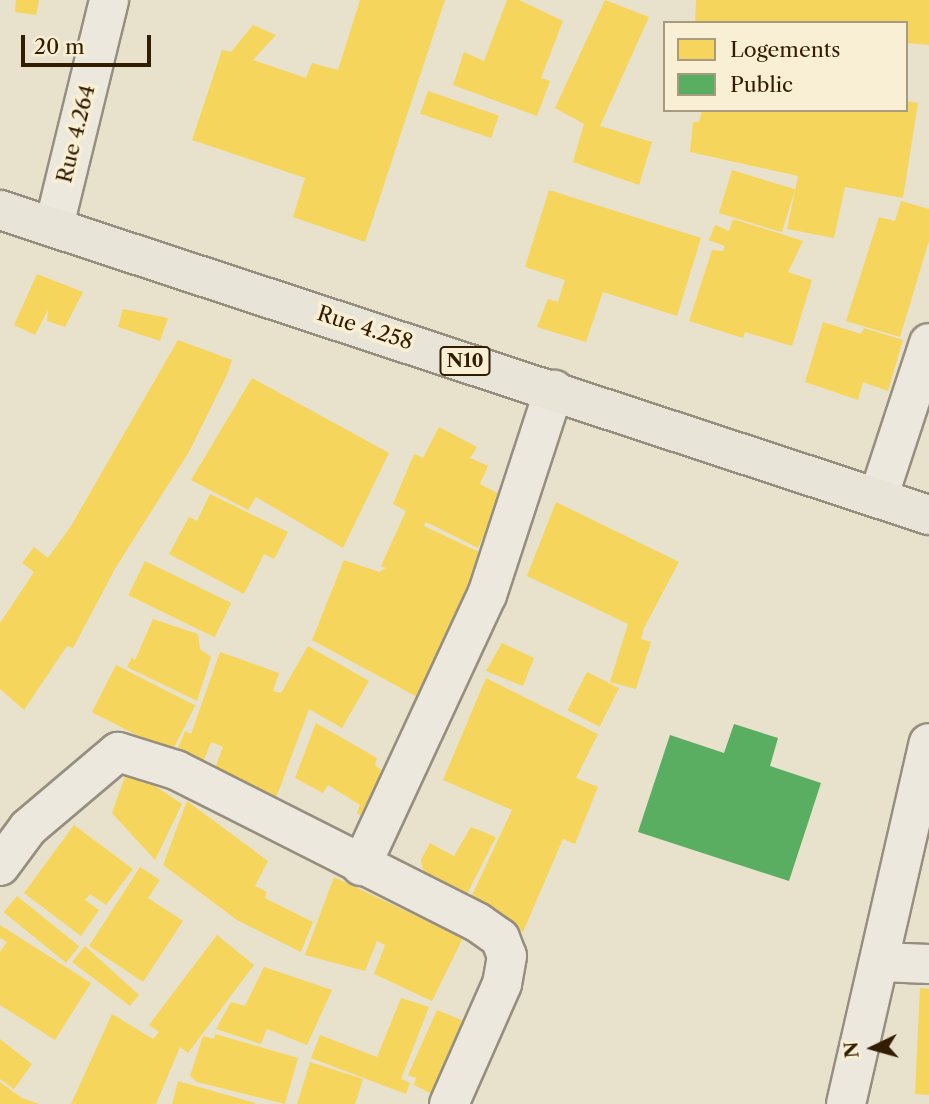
<!DOCTYPE html>
<html>
<head>
<meta charset="utf-8">
<style>
  body { margin:0 }
  #map { position:relative; width:929px; height:1104px; overflow:hidden; background:#e8e1cc; font-family:"Libre Caslon Text",serif }
  div>[style] { position:absolute }
  .homes>* { inset:0; background:#f6d55c; transform-origin:0 0 }
  .public>* { inset:0; background:#5aae61 }
  .roads { filter:drop-shadow(2px 0 #968f80) drop-shadow(-2px 0 #968f80) drop-shadow(0 2px #968f80) drop-shadow(0 -2px #968f80) }
  .street>* { height:38px; margin:-19px; padding:0 19px; transform-origin:19px; border-radius:19px; background:#ece8dd }
  .highway>* { height:38px; margin:-19px; padding:0 19px; transform-origin:19px; border-radius:19px; background:#e9e4d8 }
  span { translate:-50% -50%; white-space:nowrap; text-align:center; line-height:1.15; -webkit-text-stroke:7px #f8efd5; paint-order:stroke }
  .shield-label span { padding:2px 5px; background:#f8efd5; border:2px solid; border-radius:5px; -webkit-text-stroke-width:0 }
  .shield-label { font-size:19px; color:#331d00; font-weight:700 }
  .street-label { font-size:21px; color:#331d00 }
  .legend { position:absolute; left:663px; top:21px; width:245px; height:91px; box-sizing:border-box; background:#f8efd5; border:2px solid #a99b80; margin:0; padding:9px 12px; list-style:none; font-size:21px; color:#331d00 }
  .legend li { display:flex; align-items:center; gap:14px; height:35px }
  .legend b { width:35px; border:2px solid #a99b80 }
  .north { position:absolute; left:838px; top:1013px; width:70px; height:70px; -webkit-text-stroke:5px #f8efd5; paint-order:stroke; rotate:265deg; font-size:19px; font-weight:700; line-height:28px; text-align:center; color:#331d00 }
  .north::after { content:''; display:block; margin:auto; width:24px; height:32px; background:#331d00; clip-path:polygon(50% 0,100% 100%,50% 72%,0 100%) }
  .scale { position:absolute; left:21px; top:35px; width:130px; height:32px; box-sizing:border-box; border:4px solid #331d00; border-top:0; padding-left:9px; font-size:21px; line-height:24px; white-space:nowrap; color:#331d00; -webkit-text-stroke:5px #f8efd5; paint-order:stroke }
</style>
</head>
<body>
<div id="map">
  <div class="homes">
    <div style="clip-path:polygon(16px 0,39px 0,36px 15px,15px 12px)"></div>
    <div style="clip-path:polygon(360px 0,445px 0,365px 242px,293px 217px,305px 178px,192px 140px,222px 50px,231px 52px,253px 25px,276px 35px,253px 60px,306px 78px,312px 63px,338px 70px)"></div>
    <div style="clip-path:polygon(507px 0,519px 0,563px 21px,541px 78px,550px 81px,537px 116px,453px 85px,464px 52px,484px 61px)"></div>
    <div style="clip-path:polygon(605px 0,649px 17px,600px 126px,652px 142px,639px 185px,573px 162px,584px 124px,555px 108px)"></div>
    <div style="clip-path:polygon(696px 0,929px 0,929px 45px,906px 43px,906px 23px,695px 22px)"></div>
    <div style="left:428px;top:91px;width:75px;height:24px;rotate:19deg"></div>
    <div style="clip-path:polygon(906px 101px,918px 103px,903px 198px,845px 187px,834px 238px,787px 229px,798px 176px,690px 152px,693px 122px,699px 122px,702px 110px,906px 110px)"></div>
    <div style="left:732px;top:170px;width:66px;height:45px;rotate:17deg"></div>
    <div style="clip-path:polygon(549px 190px,701px 238px,677px 316px,603px 292px,586px 342px,537px 327px,548px 299px,558px 302px,565px 280px,525px 267px)"></div>
    <div style="clip-path:polygon(901px 201px,929px 209px,929px 241px,900px 337px,846px 321px,879px 217px,895px 221px)"></div>
    <div style="clip-path:polygon(733px 219px,803px 241px,788px 272px,812px 280px,792px 346px,745px 332px,743px 338px,689px 321px,712px 250px,723px 251px,725px 246px,709px 240px,715px 225px,729px 231px)"></div>
    <div style="clip-path:polygon(37px 274px,83px 292px,65px 327px,47px 321px,48px 310px,35px 335px,14px 325px)"></div>
    <div style="clip-path:polygon(123px 309px,168px 318px,160px 341px,118px 327px)"></div>
    <div style="clip-path:polygon(823px 322px,861px 334px,864px 328px,903px 340px,888px 391px,863px 382px,858px 400px,805px 382px)"></div>
    <div style="clip-path:polygon(178px 340px,232px 360px,227px 375px,189px 452px,116px 567px,73px 648px,67px 646px,24px 710px,0 689px,0 623px,34px 572px,22px 563px,34px 547px,48px 558px,71px 526px)"></div>
    <div style="clip-path:polygon(252px 378px,389px 453px,343px 548px,256px 497px,248px 510px,191px 480px)"></div>
    <div style="clip-path:polygon(439px 427px,477px 447px,470px 458px,488px 466px,480px 484px,503px 496px,478px 548px,426px 522px,424px 526px,496px 560px,432px 705px,312px 640px,344px 560px,379px 572px,386px 568px,381px 566px,406px 511px,393px 504px,414px 454px,423px 458px)"></div>
    <div style="clip-path:polygon(210px 494px,288px 532px,274px 559px,264px 554px,244px 594px,169px 554px,189px 517px,197px 521px)"></div>
    <div style="clip-path:polygon(556px 502px,679px 562px,644px 628px,641px 639px,651px 642px,636px 689px,610px 682px,628px 624px,527px 576px)"></div>
    <div style="left:145px;top:561px;width:96px;height:38px;rotate:26deg"></div>
    <div style="clip-path:polygon(153px 619px,198px 634px,200px 649px,211px 657px,197px 701px,127px 667px,132px 657px,135px 660px)"></div>
    <div style="clip-path:polygon(502px 643px,534px 658px,523px 686px,486px 671px)"></div>
    <div style="clip-path:polygon(308px 646px,369px 681px,342px 728px,309px 709px,273px 806px,212px 776px,223px 747px,211px 742px,200px 770px,173px 760px,185px 731px,191px 734px,220px 652px,279px 673px,273px 691px,281px 693px)"></div>
    <div style="left:116px;top:665px;width:89px;height:53px;rotate:27deg"></div>
    <div style="left:587px;top:672px;width:36px;height:43px;rotate:27deg"></div>
    <div style="clip-path:polygon(486px 678px,598px 734px,576px 778px,598px 787px,575px 844px,563px 839px,523px 932px,467px 906px,512px 810px,443px 780px)"></div>
    <div style="clip-path:polygon(316px 723px,377px 758px,375px 765px,385px 773px,367px 820px,357px 813px,360px 805px,328px 785px,323px 793px,295px 778px)"></div>
    <div style="clip-path:polygon(128px 768px,182px 804px,155px 860px,112px 813px)"></div>
    <div style="clip-path:polygon(187px 801px,268px 861px,255px 886px,267px 892px,265px 898px,313px 922px,301px 952px,237px 920px,163px 865px)"></div>
    <div style="clip-path:polygon(74px 825px,133px 869px,106px 905px,90px 894px,85px 900px,99px 910px,81px 936px,24px 893px)"></div>
    <div style="clip-path:polygon(471px 827px,496px 837px,466px 896px,426px 884px,421px 860px,430px 843px,454px 856px)"></div>
    <div style="clip-path:polygon(140px 867px,160px 880px,148px 898px,183px 921px,143px 982px,89px 946px)"></div>
    <div style="clip-path:polygon(334px 877px,463px 938px,432px 1001px,374px 974px,385px 945px,377px 941px,365px 971px,305px 955px)"></div>
    <div style="left:17px;top:896px;width:80px;height:21px;rotate:39deg"></div>
    <div style="clip-path:polygon(0 925px,91px 983px,55px 1040px,0 1005px,0 952px,7px 942px,0 938px)"></div>
    <div style="clip-path:polygon(217px 935px,254px 965px,188px 1053px,180px 1047px,156px 1104px,71px 1104px,112px 1014px,153px 1039px,159px 1032px,149px 1025px)"></div>
    <div style="clip-path:polygon(85px 946px,139px 995px,130px 1006px,72px 962px)"></div>
    <div style="clip-path:polygon(264px 967px,332px 990px,307px 1045px,267px 1029px,261px 1044px,216px 1029px,231px 1002px,245px 1006px)"></div>
    <div style="clip-path:polygon(920px 988px,929px 989px,929px 1095px,915px 1094px)"></div>
    <div style="clip-path:polygon(401px 998px,429px 1007px,401px 1079px,410px 1083px,406px 1094px,311px 1058px,320px 1035px,377px 1057px)"></div>
    <div style="clip-path:polygon(437px 1010px,466px 1022px,438px 1097px,414px 1085px,416px 1078px,408px 1075px)"></div>
    <div style="clip-path:polygon(215px 1034px,298px 1058px,285px 1104px,197px 1082px,190px 1076px,203px 1036px,214px 1039px)"></div>
    <div style="clip-path:polygon(0 1039px,32px 1064px,14px 1089px,0 1079px)"></div>
    <div style="clip-path:polygon(310px 1062px,363px 1079px,355px 1104px,297px 1104px)"></div>
    <div style="clip-path:polygon(178px 1081px,255px 1103px,255px 1104px,172px 1104px)"></div>
    <div style="clip-path:polygon(0 1082px,22px 1098px,39px 1104px,0 1104px)"></div>
  </div>
  <div class="public">
    <div style="clip-path:polygon(734px 724px,778px 738px,770px 766px,821px 783px,789px 881px,638px 832px,670px 735px,724px 753px)"></div>
  </div>
  <div class="roads">
    <div class="street">
      <div style="left:54px;top:226px;width:233px;rotate:-76.3deg"></div>
      <div style="left:878px;top:498px;width:163px;rotate:-71.8deg"></div>
      <div style="left:0;top:866px;width:47px;rotate:-53.6deg"></div>
      <div style="left:28px;top:828px;width:118px;rotate:-40.2deg"></div>
      <div style="left:118px;top:752px;width:61px;rotate:17.2deg"></div>
      <div style="left:176px;top:770px;width:337px;rotate:26.8deg"></div>
      <div style="left:477px;top:922px;width:28px;rotate:35deg"></div>
      <div style="left:500px;top:938px;width:19px;rotate:69deg"></div>
      <div style="left:507px;top:956px;width:28px;rotate:100deg"></div>
      <div style="left:502px;top:984px;width:131px;rotate:113.8deg"></div>
      <div style="left:361px;top:866px;width:299px;rotate:-65.1deg"></div>
      <div style="left:487px;top:595px;width:216px;rotate:-71.9deg"></div>
      <div style="left:880px;top:962px;width:49px;rotate:2.3deg"></div>
      <div style="left:846px;top:1104px;width:370px;rotate:-77.1deg"></div>
    </div>
    <div class="highway">
      <div style="left:0;top:210px;width:978px;rotate:18.18deg"></div>
    </div>
  </div>
  <div class="shield-label">
    <span style="left:465px;top:361px">N10</span>
  </div>
  <div class="street-label">
    <span style="left:76px;top:134px;rotate:-76deg">Rue 4.264</span>
    <span style="left:365px;top:328px;rotate:18deg">Rue 4.258</span>
  </div>
  <ul class="legend">
  <li><b style="height:19px;background:#f6d55c"></b>Logements</li>
  <li><b style="height:19px;background:#5aae61"></b>Public</li>
  </ul>
  <div class="north">N</div>
  <div class="scale">20 m</div>
</div>
</body>
</html>
